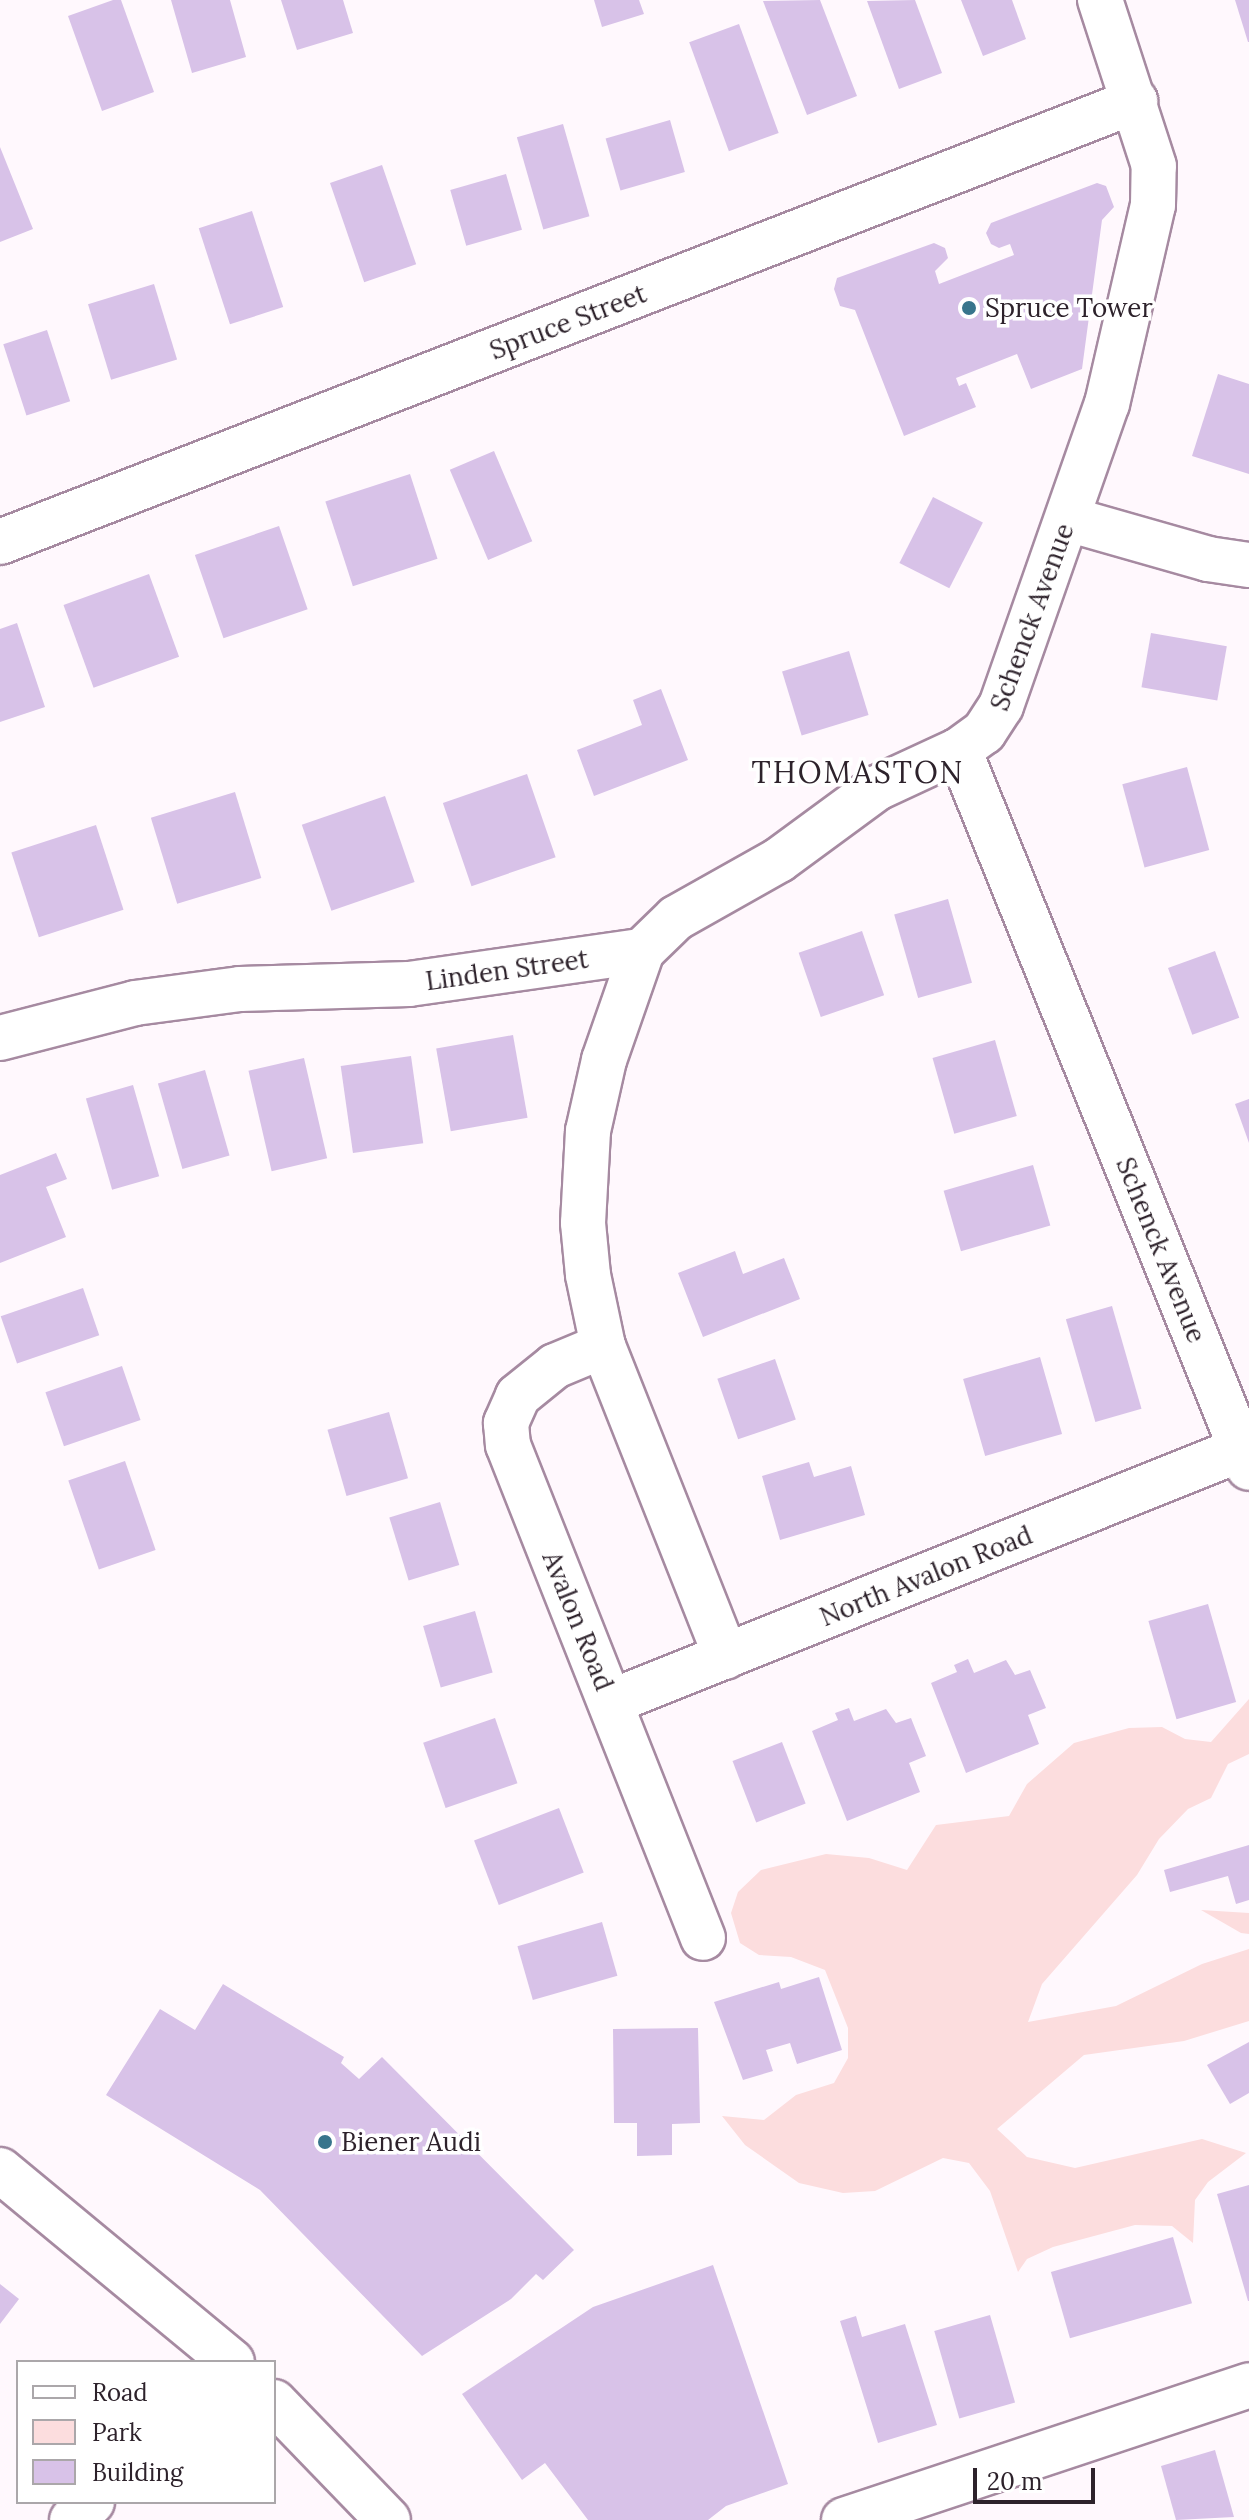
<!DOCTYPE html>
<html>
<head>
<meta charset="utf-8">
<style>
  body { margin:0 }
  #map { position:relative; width:1249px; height:2520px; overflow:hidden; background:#fff8fd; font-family:Lora,serif }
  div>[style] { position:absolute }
  .green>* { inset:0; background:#fcddde }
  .building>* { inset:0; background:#d8c2e8; transform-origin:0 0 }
  .roads { filter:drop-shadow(2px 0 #a68aa1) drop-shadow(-2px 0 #a68aa1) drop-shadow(0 2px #a68aa1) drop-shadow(0 -2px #a68aa1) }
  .minor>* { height:44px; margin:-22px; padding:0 22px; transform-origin:22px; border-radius:22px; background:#fff }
  .major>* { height:44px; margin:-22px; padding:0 22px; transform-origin:22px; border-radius:22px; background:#fff }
  .dots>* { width:22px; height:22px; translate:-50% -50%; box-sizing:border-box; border:4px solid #fff; border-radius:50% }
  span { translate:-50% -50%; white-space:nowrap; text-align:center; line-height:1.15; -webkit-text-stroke:7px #fff; paint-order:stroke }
  .poi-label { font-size:26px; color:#2d222b }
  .left { translate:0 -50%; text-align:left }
  .street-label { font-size:26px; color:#2d222b }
  .quarter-label { font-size:30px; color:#2d222b; letter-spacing:2px }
  .legend { position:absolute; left:16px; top:2360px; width:260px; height:144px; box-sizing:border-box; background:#fff; border:2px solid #aba7aa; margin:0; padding:10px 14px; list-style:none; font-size:24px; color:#2d222b }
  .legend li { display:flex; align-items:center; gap:16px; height:40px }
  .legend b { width:40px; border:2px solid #aba7aa }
  .scale { position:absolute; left:973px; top:2468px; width:122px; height:36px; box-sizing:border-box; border:4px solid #2d222b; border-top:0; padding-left:10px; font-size:24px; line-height:28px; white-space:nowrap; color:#2d222b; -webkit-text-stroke:6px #fff; paint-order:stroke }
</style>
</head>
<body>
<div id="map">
  <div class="green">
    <div style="clip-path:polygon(1249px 1699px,1249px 1754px,1228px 1764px,1211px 1798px,1188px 1809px,1159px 1839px,1137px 1875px,1042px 1984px,1028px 2022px,1116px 2006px,1202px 1964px,1249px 1949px,1249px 2021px,1184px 2041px,1084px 2055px,997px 2129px,1027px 2157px,1075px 2168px,1202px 2139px,1246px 2153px,1208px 2182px,1195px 2200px,1193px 2243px,1172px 2226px,1135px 2225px,1053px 2247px,1027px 2259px,1018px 2272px,990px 2191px,969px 2163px,943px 2158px,875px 2191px,843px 2193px,799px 2183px,745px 2145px,722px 2116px,764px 2120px,796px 2095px,834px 2083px,848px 2058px,848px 2028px,825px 1970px,791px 1957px,759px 1955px,740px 1943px,731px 1913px,738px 1892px,761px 1870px,826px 1854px,869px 1858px,907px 1870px,936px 1825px,1009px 1816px,1027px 1784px,1074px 1743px,1129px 1728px,1162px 1727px,1185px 1739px,1211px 1742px)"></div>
    <div style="clip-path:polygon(1201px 1910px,1249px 1913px,1249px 1934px,1241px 1933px)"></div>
  </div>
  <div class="building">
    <div style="clip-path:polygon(113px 0,121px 0,154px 92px,102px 111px,68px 16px)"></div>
    <div style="clip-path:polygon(171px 0,230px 0,246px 57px,192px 73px)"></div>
    <div style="clip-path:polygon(281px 0,343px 0,353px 33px,297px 50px)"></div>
    <div style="clip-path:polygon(594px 0,639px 0,644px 14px,602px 27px)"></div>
    <div style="clip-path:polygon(820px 0,857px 96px,807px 115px,763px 1px)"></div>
    <div style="clip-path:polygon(915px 0,942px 73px,899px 89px,867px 1px)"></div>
    <div style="clip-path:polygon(961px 0,1012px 0,1026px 39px,983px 56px)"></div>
    <div style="clip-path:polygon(1235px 0,1249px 0,1249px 42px,1248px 42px)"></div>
    <div style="left:739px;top:24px;width:116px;height:53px;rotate:70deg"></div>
    <div style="left:670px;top:120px;width:54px;height:67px;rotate:74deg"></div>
    <div style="left:563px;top:124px;width:96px;height:48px;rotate:74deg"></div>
    <div style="clip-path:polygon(0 147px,33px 229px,0 242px)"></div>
    <div style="left:382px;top:165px;width:105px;height:55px;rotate:71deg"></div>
    <div style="left:506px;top:174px;width:58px;height:58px;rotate:74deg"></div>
    <div style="clip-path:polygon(1097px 183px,1106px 186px,1114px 207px,1102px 220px,1082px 369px,1031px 389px,1017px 354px,956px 378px,959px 386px,966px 383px,976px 407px,904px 436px,855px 310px,840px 306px,834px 289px,837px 278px,934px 243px,945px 248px,948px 258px,935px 271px,939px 284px,1014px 255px,1010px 244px,999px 248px,991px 244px,986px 233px,991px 223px)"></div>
    <div style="left:252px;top:211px;width:101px;height:56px;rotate:72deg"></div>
    <div style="left:154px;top:284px;width:79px;height:69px;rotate:73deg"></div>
    <div style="left:47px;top:330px;width:75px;height:46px;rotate:72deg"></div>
    <div style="clip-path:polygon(1218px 374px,1249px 384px,1249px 474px,1192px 456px)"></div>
    <div style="left:494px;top:451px;width:98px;height:48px;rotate:67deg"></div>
    <div style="left:410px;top:474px;width:89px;height:89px;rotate:72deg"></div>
    <div style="left:933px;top:497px;width:56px;height:74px;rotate:27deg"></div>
    <div style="left:279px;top:526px;width:88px;height:89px;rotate:71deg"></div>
    <div style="left:149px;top:574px;width:88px;height:91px;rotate:70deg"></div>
    <div style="clip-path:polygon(17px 623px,45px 707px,0 722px,0 629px)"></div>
    <div style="left:1151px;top:633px;width:77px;height:55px;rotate:10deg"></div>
    <div style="left:849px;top:651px;width:67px;height:70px;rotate:73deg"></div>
    <div style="clip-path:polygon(661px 689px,688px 760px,594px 796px,577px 750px,642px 725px,633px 700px)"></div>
    <div style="left:1187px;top:767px;width:86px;height:67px;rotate:75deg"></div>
    <div style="left:527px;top:774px;width:88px;height:89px;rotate:71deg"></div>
    <div style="left:235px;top:792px;width:90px;height:88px;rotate:73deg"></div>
    <div style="left:385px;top:796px;width:91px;height:88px;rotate:71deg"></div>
    <div style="left:96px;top:825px;width:89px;height:89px;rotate:72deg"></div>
    <div style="left:948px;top:899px;width:87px;height:56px;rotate:74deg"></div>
    <div style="left:862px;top:931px;width:68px;height:67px;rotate:71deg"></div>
    <div style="left:1215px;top:951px;width:71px;height:50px;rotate:70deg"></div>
    <div style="left:513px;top:1035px;width:84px;height:78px;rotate:80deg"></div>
    <div style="left:995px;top:1040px;width:79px;height:65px;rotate:74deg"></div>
    <div style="left:411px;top:1056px;width:88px;height:71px;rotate:82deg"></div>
    <div style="left:304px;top:1058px;width:103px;height:57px;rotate:77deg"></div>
    <div style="left:205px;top:1070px;width:89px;height:49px;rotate:74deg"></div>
    <div style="left:133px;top:1085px;width:95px;height:49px;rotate:74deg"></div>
    <div style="clip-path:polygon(1249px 1099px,1249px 1143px,1235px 1104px)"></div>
    <div style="clip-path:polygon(56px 1153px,67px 1179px,46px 1187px,66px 1237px,0 1263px,0 1175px)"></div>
    <div style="left:1033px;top:1165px;width:63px;height:93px;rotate:74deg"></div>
    <div style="clip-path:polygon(735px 1251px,743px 1274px,784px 1258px,800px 1299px,703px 1337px,678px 1273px)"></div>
    <div style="left:83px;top:1288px;width:50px;height:87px;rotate:71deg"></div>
    <div style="left:1112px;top:1306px;width:107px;height:48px;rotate:74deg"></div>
    <div style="left:1040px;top:1357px;width:80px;height:80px;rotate:74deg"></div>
    <div style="left:775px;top:1359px;width:64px;height:61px;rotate:71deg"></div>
    <div style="left:122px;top:1366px;width:57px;height:81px;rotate:71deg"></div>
    <div style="left:389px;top:1412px;width:69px;height:64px;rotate:74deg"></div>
    <div style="left:125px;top:1461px;width:94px;height:60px;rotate:71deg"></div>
    <div style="clip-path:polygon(809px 1462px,814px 1477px,851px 1466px,865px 1515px,780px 1540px,762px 1476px)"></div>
    <div style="left:440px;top:1502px;width:66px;height:53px;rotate:73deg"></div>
    <div style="left:1208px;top:1604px;width:102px;height:62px;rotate:74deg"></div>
    <div style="left:475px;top:1611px;width:64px;height:54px;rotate:74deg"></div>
    <div style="clip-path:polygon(968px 1659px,974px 1673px,1006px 1660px,1015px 1675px,1030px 1670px,1046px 1708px,1028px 1715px,1039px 1744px,966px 1773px,931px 1683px,957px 1672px,954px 1665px)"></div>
    <div style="clip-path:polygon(849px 1708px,854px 1721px,886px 1709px,896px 1723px,911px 1718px,926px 1756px,909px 1763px,920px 1792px,847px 1821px,812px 1731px,838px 1720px,835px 1713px)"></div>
    <div style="left:495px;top:1718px;width:69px;height:76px;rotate:71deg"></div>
    <div style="left:782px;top:1742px;width:66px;height:53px;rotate:69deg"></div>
    <div style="left:559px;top:1808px;width:69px;height:91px;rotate:69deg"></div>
    <div style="clip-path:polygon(1249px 1845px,1249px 1900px,1236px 1904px,1228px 1876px,1170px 1892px,1164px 1870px)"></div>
    <div style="left:602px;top:1922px;width:56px;height:88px;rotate:74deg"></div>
    <div style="clip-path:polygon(819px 1977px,842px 2050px,797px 2064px,790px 2043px,766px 2050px,773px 2071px,743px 2080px,714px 2002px,779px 1982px,781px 1989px)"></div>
    <div style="clip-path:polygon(223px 1984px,344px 2057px,341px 2063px,359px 2079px,382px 2057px,574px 2250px,543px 2280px,536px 2274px,511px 2299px,422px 2356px,260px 2190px,106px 2095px,160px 2009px,195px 2030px)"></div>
    <div style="clip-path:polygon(698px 2028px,700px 2123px,672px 2124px,672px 2155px,637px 2156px,637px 2123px,614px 2123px,613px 2029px)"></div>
    <div style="clip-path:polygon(1249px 2042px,1249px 2093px,1230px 2104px,1207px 2065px)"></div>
    <div style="clip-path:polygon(1249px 2185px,1249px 2301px,1248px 2301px,1217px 2194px)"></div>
    <div style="left:1173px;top:2237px;width:69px;height:127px;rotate:74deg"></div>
    <div style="clip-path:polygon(713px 2265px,788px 2484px,726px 2506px,708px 2520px,588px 2520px,545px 2463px,522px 2480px,462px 2394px,593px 2307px)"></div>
    <div style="clip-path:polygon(0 2284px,19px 2299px,0 2324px)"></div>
    <div style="left:990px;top:2315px;width:91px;height:58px;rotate:74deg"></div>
    <div style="clip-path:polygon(856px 2316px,862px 2337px,905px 2324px,937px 2425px,878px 2443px,840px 2321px)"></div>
    <div style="clip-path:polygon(1215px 2450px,1234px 2517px,1176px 2520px,1161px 2466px)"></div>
  </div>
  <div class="roads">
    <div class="minor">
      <div style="left:1068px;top:519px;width:146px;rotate:15.9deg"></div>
      <div style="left:1208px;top:559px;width:41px;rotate:8.3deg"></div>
      <div style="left:0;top:542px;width:1218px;rotate:-21.23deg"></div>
      <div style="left:959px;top:750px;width:774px;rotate:68.01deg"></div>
      <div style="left:642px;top:951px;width:115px;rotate:109.2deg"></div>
      <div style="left:604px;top:1060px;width:73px;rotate:102.7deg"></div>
      <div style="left:588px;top:1131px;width:92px;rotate:93.1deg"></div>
      <div style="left:583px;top:1223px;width:52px;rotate:84.5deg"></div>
      <div style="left:588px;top:1275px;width:73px;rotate:78.1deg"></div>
      <div style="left:603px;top:1346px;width:334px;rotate:68.4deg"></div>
      <div style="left:0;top:1038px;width:139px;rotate:-14.5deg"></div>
      <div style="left:135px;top:1003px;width:106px;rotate:-7.6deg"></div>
      <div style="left:240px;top:989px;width:169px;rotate:-1.7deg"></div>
      <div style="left:409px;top:984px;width:235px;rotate:-8.1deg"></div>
      <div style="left:642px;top:951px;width:47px;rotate:-44.1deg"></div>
      <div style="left:676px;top:918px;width:118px;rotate:-29.4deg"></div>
      <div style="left:779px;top:860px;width:122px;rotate:-36.3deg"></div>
      <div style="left:877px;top:788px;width:90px;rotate:-24.9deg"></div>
      <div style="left:959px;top:750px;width:31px;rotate:-36deg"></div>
      <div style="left:984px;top:732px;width:31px;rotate:-57deg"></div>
      <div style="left:1001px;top:706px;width:320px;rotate:-70.7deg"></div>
      <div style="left:1107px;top:404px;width:204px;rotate:-77deg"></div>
      <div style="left:1153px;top:205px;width:39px;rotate:-89deg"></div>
      <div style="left:1154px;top:166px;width:175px;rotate:-108deg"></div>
      <div style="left:603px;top:1346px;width:52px;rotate:157.4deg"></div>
      <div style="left:555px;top:1366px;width:48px;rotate:141deg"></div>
      <div style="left:518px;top:1396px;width:30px;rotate:114deg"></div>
      <div style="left:506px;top:1423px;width:22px;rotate:85deg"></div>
      <div style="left:508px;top:1445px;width:530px;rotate:68.42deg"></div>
      <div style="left:611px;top:1702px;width:679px;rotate:-21.88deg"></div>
      <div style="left:72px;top:2520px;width:27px;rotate:-42deg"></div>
      <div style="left:844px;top:2520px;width:427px;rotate:-18.4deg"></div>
    </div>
    <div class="major">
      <div style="left:0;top:2170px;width:301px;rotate:39.6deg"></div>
      <div style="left:274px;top:2402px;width:164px;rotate:46deg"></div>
    </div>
  </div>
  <div class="dots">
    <div style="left:969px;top:308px;background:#38758c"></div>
    <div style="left:325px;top:2142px;background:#38758c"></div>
  </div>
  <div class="poi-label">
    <span class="left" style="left:985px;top:308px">Spruce Tower</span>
    <span class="left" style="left:341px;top:2142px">Biener Audi</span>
  </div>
  <div class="street-label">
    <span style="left:568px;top:322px;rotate:-21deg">Spruce Street</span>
    <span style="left:1032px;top:617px;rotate:-70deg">Schenck Avenue</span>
    <span style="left:507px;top:970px;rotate:-8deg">Linden Street</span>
    <span style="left:1161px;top:1250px;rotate:68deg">Schenck Avenue</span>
    <span style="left:926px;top:1576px;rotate:-22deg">North Avalon Road</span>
    <span style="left:578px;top:1621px;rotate:68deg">Avalon Road</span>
  </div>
  <div class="quarter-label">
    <span style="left:858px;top:772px">THOMASTON</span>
  </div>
  <ul class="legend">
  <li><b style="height:10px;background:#fff"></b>Road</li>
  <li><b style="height:22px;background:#fcddde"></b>Park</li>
  <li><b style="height:22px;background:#d8c2e8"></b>Building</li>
  </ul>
  <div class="scale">20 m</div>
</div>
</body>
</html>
